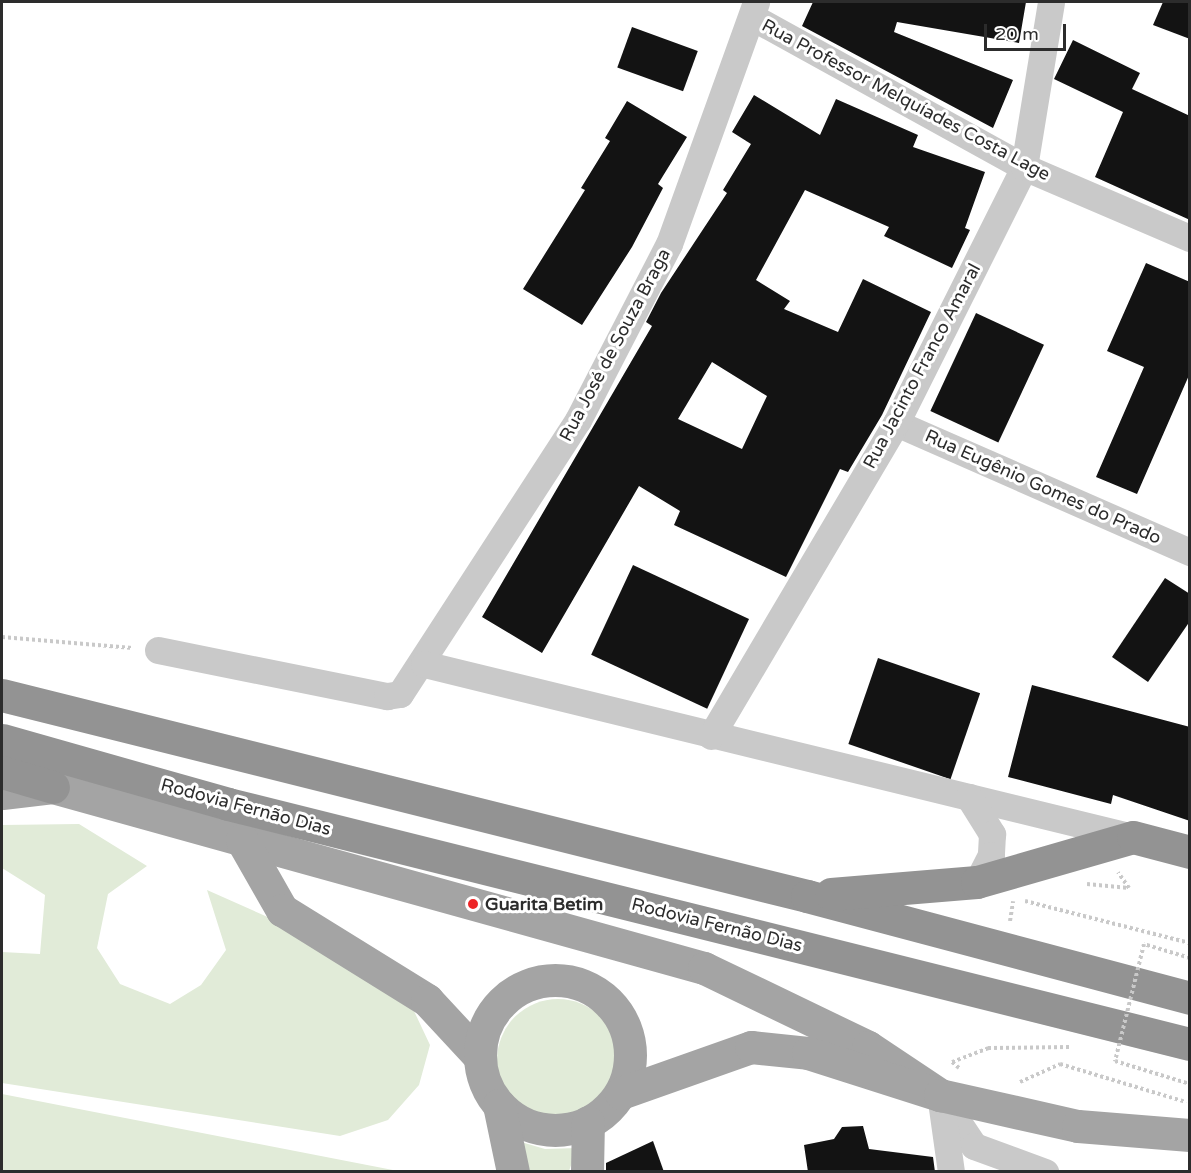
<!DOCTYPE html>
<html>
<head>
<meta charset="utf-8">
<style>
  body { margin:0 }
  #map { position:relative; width:1191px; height:1173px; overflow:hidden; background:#fff; font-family:"Varela Round",sans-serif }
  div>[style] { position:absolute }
  .green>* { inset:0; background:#e1ebd8 }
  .round { border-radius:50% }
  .building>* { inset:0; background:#131313; transform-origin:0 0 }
  .path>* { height:4px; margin-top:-2px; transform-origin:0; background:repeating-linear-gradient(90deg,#c9c9c9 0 3px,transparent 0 6px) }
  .minor>* { height:27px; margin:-13.5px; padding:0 13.5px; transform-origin:13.5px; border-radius:13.5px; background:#c9c9c9 }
  .major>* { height:33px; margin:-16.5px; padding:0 16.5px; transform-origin:16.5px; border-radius:16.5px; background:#a4a4a4 }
  .major>.ring { margin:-16.5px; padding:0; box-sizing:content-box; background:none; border:33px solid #a4a4a4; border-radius:50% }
  .highway>* { height:33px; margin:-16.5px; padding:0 16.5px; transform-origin:16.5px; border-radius:16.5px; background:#939393 }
  .path-bridge>* { height:4px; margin-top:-2px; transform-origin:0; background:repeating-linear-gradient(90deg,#c9c9c9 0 3px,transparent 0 6px) }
  .dots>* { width:16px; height:16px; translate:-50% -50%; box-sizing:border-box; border:3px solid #fff; border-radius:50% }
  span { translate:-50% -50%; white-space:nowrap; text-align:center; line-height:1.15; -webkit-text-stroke:6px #fff; paint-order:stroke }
  .street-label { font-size:18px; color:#2c2c2c }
  .poi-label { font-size:18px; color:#2c2c2c; font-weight:700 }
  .left { translate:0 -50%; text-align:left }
  .frame { position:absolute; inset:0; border:3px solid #2c2c2c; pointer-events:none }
  .scale { position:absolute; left:984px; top:24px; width:82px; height:27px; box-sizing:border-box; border:3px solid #2c2c2c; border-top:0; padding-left:8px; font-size:18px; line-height:21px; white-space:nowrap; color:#2c2c2c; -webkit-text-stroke:4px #fff; paint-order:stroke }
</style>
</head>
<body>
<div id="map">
  <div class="green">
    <div style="clip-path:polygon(79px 824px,147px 866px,108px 894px,97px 948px,120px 984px,170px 1004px,201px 985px,226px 950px,207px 890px,279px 922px,414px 1011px,430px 1045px,419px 1085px,388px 1120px,340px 1136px,2px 1083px,2px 952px,40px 954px,45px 895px,2px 868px,2px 825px)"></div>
    <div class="round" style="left:497px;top:999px;width:122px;height:122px"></div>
    <div style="clip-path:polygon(2px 1094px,398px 1171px,2px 1171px)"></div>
    <div style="clip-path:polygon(511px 1139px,545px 1149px,577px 1148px,569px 1171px,517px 1171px)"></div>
  </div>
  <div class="building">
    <div style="clip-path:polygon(813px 2px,1026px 2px,1019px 43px,897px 22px,894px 32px,1013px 80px,993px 128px,802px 26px)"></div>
    <div style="clip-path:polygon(1163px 2px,1190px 2px,1190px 39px,1153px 25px)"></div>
    <div style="left:632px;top:27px;width:70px;height:43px;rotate:20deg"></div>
    <div style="clip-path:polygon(1073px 40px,1140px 73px,1132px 89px,1190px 116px,1190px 220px,1095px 177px,1123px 112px,1054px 79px)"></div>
    <div style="clip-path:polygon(evenodd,754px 95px,820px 135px,836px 99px,918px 135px,913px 147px,985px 172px,965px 228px,970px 230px,952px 268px,884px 236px,889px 227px,805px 190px,756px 280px,790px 301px,784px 309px,838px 332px,863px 279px,931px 312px,882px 415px,848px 472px,840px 469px,786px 577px,674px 525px,680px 511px,639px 486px,542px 653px,482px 617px,652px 326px,646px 322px,661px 293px,727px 193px,723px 190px,751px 144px,732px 132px,754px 95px,712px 362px,767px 396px,742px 449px,678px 419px,712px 362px)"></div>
    <div style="clip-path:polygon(627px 101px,687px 137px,658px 184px,663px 188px,632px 247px,582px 325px,523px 289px,585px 190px,581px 188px,610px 141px,605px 138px)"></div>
    <div style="clip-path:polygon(1146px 263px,1190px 282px,1190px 373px,1137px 494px,1096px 477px,1144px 367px,1107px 351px)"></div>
    <div style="left:976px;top:313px;width:75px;height:108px;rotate:25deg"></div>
    <div style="left:633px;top:565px;width:128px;height:99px;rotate:25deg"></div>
    <div style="clip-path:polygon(1165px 578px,1190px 594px,1190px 621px,1148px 682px,1112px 657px)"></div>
    <div style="left:878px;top:658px;width:108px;height:91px;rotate:19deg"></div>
    <div style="clip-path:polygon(1032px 685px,1190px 727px,1190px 821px,1113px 795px,1111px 804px,1008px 777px)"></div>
    <div style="clip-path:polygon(863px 1126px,869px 1149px,933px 1157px,935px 1172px,808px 1172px,804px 1145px,834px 1139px,842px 1127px)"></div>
    <div style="clip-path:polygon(653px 1141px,664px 1172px,606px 1172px,606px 1163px)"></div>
  </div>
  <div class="path">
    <div style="left:2px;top:637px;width:131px;rotate:4.8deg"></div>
    <div style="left:1087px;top:884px;width:42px;rotate:5.4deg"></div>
    <div style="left:1129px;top:888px;width:19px;rotate:-125deg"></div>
    <div style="left:1025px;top:901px;width:170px;rotate:14.3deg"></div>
    <div style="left:1010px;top:921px;width:20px;rotate:-81deg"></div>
    <div style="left:959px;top:1068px;width:9px;rotate:-139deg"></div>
    <div style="left:952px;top:1062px;width:39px;rotate:-21deg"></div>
    <div style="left:988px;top:1048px;width:81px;rotate:-0.7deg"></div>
    <div style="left:1020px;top:1082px;width:44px;rotate:-24.2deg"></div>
    <div style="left:1060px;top:1064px;width:132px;rotate:16.8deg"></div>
  </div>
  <div class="minor">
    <div style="left:754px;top:18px;width:308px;rotate:28.9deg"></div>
    <div style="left:1024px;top:167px;width:181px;rotate:23.2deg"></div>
    <div style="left:896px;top:423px;width:321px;rotate:23.7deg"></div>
    <div style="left:158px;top:650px;width:234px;rotate:11.4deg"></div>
    <div style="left:387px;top:696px;width:13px;rotate:-9deg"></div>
    <div style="left:400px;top:694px;width:327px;rotate:-57deg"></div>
    <div style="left:578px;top:420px;width:198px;rotate:-62.7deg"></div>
    <div style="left:669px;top:244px;width:257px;rotate:-70.2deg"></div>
    <div style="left:424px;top:664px;width:730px;rotate:13.71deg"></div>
    <div style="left:711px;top:736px;width:364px;rotate:-59.4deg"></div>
    <div style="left:896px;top:423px;width:286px;rotate:-63.4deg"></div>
    <div style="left:1024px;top:167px;width:167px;rotate:-80.7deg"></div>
    <div style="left:969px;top:797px;width:44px;rotate:58.1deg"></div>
    <div style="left:992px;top:834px;width:21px;rotate:93deg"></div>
    <div style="left:991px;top:855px;width:30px;rotate:117deg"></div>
    <div style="left:940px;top:1095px;width:61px;rotate:56.3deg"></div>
    <div style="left:974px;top:1146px;width:76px;rotate:20.1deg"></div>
    <div style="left:942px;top:1108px;width:65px;rotate:82deg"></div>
  </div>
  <div class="major">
    <div style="left:2px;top:793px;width:51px;rotate:-6.7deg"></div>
    <div style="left:53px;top:787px;width:676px;rotate:15.54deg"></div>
    <div style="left:704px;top:968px;width:182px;rotate:25.7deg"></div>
    <div style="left:868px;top:1047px;width:87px;rotate:33.7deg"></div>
    <div style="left:242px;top:840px;width:81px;rotate:60.3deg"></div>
    <div style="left:282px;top:910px;width:171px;rotate:31.8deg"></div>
    <div style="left:427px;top:1000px;width:76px;rotate:47.1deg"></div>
    <div class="ring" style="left:480px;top:980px;width:117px;height:117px"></div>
    <div style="left:621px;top:1093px;width:138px;rotate:-19.5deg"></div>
    <div style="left:751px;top:1047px;width:57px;rotate:6deg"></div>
    <div style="left:808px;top:1053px;width:139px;rotate:17.7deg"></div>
    <div style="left:940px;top:1095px;width:141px;rotate:12.7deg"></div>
    <div style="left:1078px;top:1126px;width:112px;rotate:4.6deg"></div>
    <div style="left:499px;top:1105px;width:68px;rotate:78.2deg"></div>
    <div style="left:587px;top:1172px;width:50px;rotate:-88.9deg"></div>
  </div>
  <div class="highway">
    <div style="left:2px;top:695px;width:830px;rotate:14.02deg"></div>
    <div style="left:807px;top:896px;width:396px;rotate:14.9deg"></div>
    <div style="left:2px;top:740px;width:235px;rotate:15.8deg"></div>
    <div style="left:228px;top:804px;width:991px;rotate:14.01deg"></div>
    <div style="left:2px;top:772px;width:53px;rotate:16.4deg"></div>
    <div style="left:831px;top:894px;width:146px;rotate:-4.7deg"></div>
    <div style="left:977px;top:882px;width:162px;rotate:-16.1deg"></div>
    <div style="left:1133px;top:837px;width:59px;rotate:14.7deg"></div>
  </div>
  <div class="path-bridge">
    <div style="left:1190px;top:958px;width:48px;rotate:-163.1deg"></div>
    <div style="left:1144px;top:944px;width:121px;rotate:103.9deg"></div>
    <div style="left:1115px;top:1061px;width:78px;rotate:17deg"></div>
  </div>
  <div class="dots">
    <div style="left:473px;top:904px;background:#ed2527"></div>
  </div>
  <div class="street-label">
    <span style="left:906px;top:100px;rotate:28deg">Rua Professor Melquíades Costa Lage</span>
    <span style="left:615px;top:345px;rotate:-62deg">Rua José de Souza Braga</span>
    <span style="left:922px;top:366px;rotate:-62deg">Rua Jacinto Franco Amaral</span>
    <span style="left:1043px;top:487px;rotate:24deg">Rua Eugênio Gomes do Prado</span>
    <span style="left:246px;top:807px;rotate:15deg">Rodovia Fernão Dias</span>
    <span style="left:717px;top:925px;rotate:14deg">Rodovia Fernão Dias</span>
  </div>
  <div class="poi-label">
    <span class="left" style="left:485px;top:904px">Guarita Betim</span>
  </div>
  <div class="frame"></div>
  <div class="scale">20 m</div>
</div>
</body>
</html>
